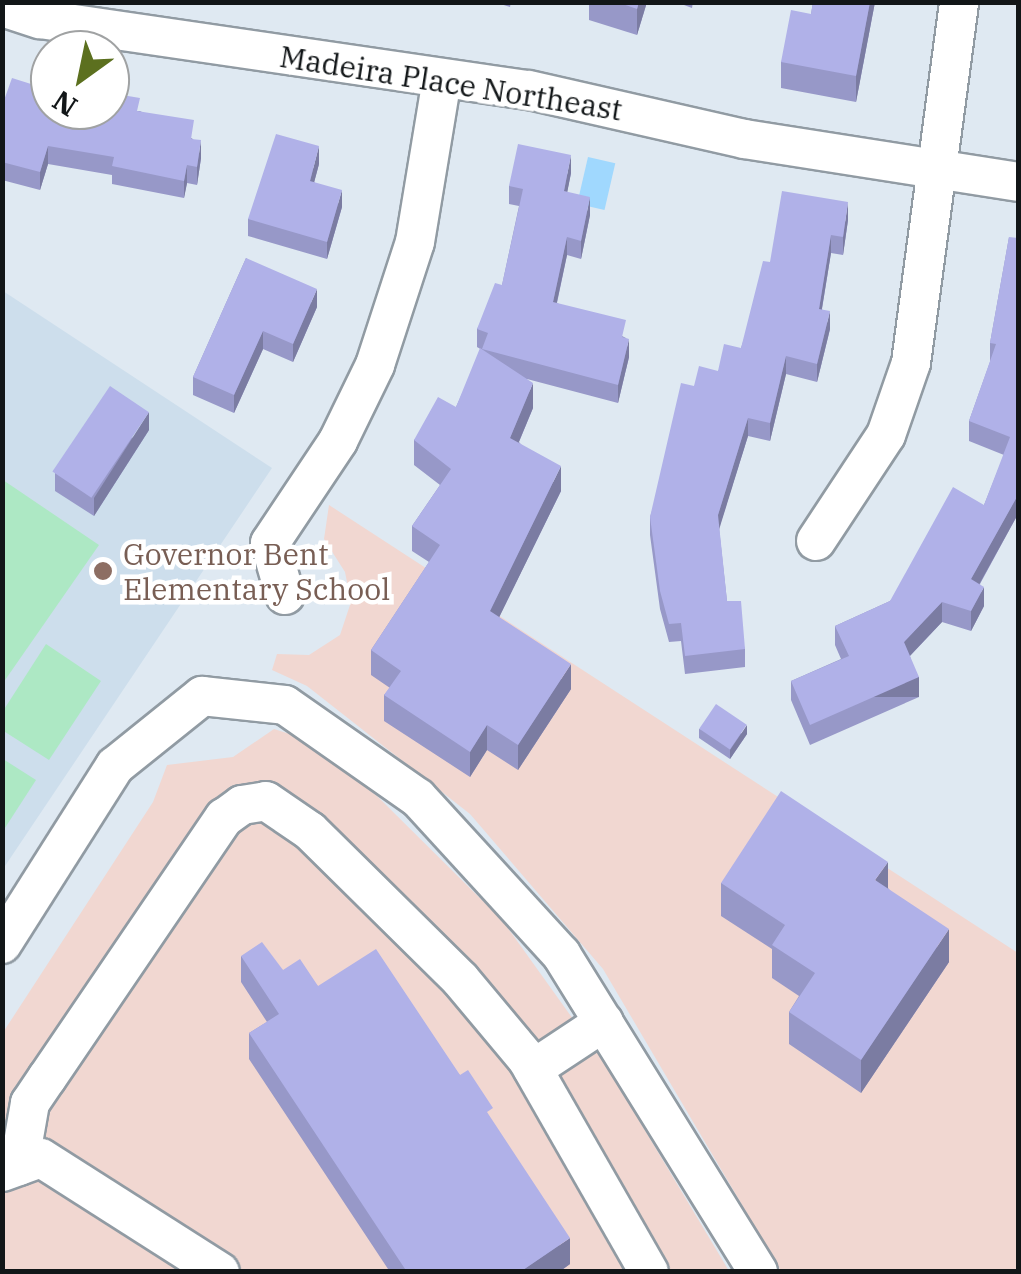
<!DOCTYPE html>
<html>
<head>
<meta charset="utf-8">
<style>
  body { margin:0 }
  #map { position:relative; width:1021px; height:1274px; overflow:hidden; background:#dfe9f2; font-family:"IBM Plex Serif",serif }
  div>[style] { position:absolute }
  .commercial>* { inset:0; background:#f1d7d1 }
  .built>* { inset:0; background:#cddeec }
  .green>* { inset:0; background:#ade8c4 }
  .water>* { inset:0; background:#a0d8fe; transform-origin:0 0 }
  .roads { filter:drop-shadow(2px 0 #919ba3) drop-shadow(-2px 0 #919ba3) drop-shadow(0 2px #919ba3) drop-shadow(0 -2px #919ba3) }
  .minor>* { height:38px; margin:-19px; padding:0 19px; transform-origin:19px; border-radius:19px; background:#fff }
  .wall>* { inset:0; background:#9798c8 }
  .shaded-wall>* { inset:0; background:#7b7ca2; transform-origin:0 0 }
  .building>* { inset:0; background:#b0b1e8; transform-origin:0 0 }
  .dots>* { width:28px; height:28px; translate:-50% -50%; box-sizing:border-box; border:5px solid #fff; border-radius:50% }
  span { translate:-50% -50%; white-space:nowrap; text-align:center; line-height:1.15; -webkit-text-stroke:9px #fff; paint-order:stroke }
  .street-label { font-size:30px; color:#121618 }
  .education-label { font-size:30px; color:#785e54 }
  .left { translate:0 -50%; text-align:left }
  .frame { position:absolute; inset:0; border:5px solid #121618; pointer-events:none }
  .north { position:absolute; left:30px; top:30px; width:100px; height:100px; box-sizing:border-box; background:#fff; border:2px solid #a0a2a3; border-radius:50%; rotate:213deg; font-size:28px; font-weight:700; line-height:40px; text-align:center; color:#121618 }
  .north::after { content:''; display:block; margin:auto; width:35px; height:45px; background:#5c701f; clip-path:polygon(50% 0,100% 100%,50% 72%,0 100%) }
</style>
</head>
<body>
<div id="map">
  <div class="commercial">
    <div style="clip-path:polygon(329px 505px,1018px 953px,1018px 1271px,781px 1271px,603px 969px,470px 814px,307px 686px,272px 670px,277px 654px,309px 655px,340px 635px,351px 602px,345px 572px,324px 539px)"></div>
    <div style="clip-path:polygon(274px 729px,299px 737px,377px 796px,502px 920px,606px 1065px,729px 1271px,3px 1271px,2px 1034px,153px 802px,167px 765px,233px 757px)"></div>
  </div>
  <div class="built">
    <div style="clip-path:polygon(3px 291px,272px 468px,3px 869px)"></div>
  </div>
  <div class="green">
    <div style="clip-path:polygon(3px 480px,99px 545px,3px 683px)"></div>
    <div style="clip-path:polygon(46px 644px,101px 681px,49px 760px,2px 730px,3px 711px)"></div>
    <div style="clip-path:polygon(3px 759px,36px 780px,3px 831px)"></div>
  </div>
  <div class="water">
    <div style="left:588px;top:157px;width:28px;height:48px;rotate:13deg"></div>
  </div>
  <div class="roads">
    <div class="minor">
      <div style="left:2px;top:7px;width:40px;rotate:18deg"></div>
      <div style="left:40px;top:19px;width:494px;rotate:8.3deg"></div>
      <div style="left:529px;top:90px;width:221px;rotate:12.8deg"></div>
      <div style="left:744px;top:139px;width:277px;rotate:8.9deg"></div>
      <div style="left:816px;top:541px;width:127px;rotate:-56.6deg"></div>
      <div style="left:886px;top:435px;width:76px;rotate:-70.9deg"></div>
      <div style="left:911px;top:363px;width:364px;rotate:-82.4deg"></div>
      <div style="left:285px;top:595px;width:54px;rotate:-106.1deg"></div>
      <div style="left:270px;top:543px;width:123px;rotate:-56.3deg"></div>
      <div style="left:338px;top:441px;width:85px;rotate:-64deg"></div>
      <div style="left:375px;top:365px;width:129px;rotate:-72deg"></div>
      <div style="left:415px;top:242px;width:165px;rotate:-80.6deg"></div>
      <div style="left:2px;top:944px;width:211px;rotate:-57.6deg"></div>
      <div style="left:115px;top:766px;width:112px;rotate:-38.8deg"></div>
      <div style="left:202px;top:696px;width:83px;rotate:6.2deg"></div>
      <div style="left:285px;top:705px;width:162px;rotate:35deg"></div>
      <div style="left:418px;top:798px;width:212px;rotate:47.5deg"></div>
      <div style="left:561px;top:954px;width:374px;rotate:58.2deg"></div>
      <div style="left:533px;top:1069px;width:85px;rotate:-33.5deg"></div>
      <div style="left:19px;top:1166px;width:64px;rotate:-80.1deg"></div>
      <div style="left:30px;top:1103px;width:30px;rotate:-56deg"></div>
      <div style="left:47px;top:1078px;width:315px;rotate:-55.8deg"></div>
      <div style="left:224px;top:818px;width:22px;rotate:-36deg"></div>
      <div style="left:242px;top:805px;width:24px;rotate:-9deg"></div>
      <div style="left:266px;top:801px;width:53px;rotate:34.3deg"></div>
      <div style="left:310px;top:831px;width:211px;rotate:44.6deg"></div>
      <div style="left:460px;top:979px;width:104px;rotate:50.1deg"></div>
      <div style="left:527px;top:1059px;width:245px;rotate:60.2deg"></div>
      <div style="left:2px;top:1172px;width:41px;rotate:-19.7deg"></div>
      <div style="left:41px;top:1158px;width:212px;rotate:32.5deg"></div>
    </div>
  </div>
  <div class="wall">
    <div style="clip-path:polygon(494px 2px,511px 2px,510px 7px)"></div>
    <div style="clip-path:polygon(589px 2px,647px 2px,637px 35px,589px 20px)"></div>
    <div style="clip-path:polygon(676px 2px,693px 2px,692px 8px)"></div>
    <div style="clip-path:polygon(813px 2px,875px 2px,856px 102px,781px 88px,781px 62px,811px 14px)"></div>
    <div style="clip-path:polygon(2px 106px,50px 110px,140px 111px,193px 139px,201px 158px,197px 185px,187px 183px,184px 198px,112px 184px,112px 175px,48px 164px,40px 190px,2px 180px)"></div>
    <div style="clip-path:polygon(319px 164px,314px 182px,342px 207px,327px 259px,248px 236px,248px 219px)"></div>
    <div style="clip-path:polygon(571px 173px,567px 192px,590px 215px,581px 259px,567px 255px,557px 303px,626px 338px,629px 357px,618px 403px,527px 379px,533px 408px,519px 442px,561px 491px,499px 617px,571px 689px,518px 770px,487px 750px,470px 777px,384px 721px,384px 695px,390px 688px,371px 675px,371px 650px,429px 562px,412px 551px,412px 526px,440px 485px,414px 465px,414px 440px,456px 407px,482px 350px,477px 347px,477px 329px,502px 285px,519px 206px,509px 204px,509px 186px)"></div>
    <div style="clip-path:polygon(848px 220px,843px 255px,831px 253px,822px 309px,830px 329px,817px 382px,786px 374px,770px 441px,748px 436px,719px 528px,727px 601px,745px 649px,745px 667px,685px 674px,681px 641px,669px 642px,660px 609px,650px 535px,650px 517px,694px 386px,718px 371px,741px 348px,770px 262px)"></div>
    <div style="clip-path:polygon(1009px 237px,1018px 514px,980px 584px,984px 606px,971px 631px,942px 622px,910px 656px,919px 697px,810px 745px,791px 700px,791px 681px,841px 659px,835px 645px,835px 626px,890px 601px,984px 505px,1004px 455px,969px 441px,969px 421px,990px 362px,990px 343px)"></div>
    <div style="clip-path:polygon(246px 258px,317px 307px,293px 362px,263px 349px,234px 413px,193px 395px,193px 377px)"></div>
    <div style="clip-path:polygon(149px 430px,94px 516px,55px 491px,55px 473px)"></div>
    <div style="clip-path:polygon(699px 729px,747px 734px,730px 759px,699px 738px)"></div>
    <div style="clip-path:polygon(721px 883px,888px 888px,949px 962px,861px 1093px,789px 1044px,789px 1012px,799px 996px,772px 978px,772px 949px,721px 916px)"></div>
    <div style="clip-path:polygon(241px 956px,283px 970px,318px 986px,460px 1075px,570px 1264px,559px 1272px,390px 1272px,249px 1059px,249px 1033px,267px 1022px,241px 982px)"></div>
  </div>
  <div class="shaded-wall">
    <div style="clip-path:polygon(639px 2px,647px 2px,637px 35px,637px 9px)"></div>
    <div style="clip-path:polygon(870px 2px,875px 2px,856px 102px,856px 76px)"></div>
    <div style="clip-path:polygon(201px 140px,201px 158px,197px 185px,197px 167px)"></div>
    <div style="clip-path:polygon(48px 146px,48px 164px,40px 190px,40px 172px)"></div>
    <div style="clip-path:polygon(319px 146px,319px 164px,310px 198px,310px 181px)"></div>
    <div style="clip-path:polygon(571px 155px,571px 173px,564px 209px,564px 191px)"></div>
    <div style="clip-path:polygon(187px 165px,187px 183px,184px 198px,184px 181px)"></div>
    <div style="clip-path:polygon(342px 190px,342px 207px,327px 259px,327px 242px)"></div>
    <div style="clip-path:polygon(590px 197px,590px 215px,581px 259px,581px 241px)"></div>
    <div style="clip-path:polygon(848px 202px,848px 220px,843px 255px,843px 237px)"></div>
    <div style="clip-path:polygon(831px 235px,831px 253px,819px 326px,819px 309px)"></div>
    <div style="clip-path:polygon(567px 237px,567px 255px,553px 320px,553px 302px)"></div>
    <div style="clip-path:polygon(317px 289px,317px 307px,293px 362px,293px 344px)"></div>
    <div style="clip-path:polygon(830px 311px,830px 329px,817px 382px,817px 364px)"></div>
    <div style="clip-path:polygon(263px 331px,263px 349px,234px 413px,234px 395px)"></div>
    <div style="clip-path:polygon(629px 339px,629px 357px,618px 403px,618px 385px)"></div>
    <div style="clip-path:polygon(786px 356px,786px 374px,770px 441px,770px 423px)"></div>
    <div style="clip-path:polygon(533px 383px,533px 408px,510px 463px,510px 438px)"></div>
    <div style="clip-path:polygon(149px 412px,149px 430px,94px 516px,94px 498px)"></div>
    <div style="clip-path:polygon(748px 418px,748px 436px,718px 533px,718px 515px)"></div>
    <div style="clip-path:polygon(561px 466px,561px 491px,490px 636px,490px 611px)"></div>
    <div style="clip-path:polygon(1018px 495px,1018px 514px,971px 599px,971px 579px)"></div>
    <div style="clip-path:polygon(984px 587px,984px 606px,971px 631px,971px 611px)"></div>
    <div style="clip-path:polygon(942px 602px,942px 622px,904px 662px,904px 642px)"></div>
    <div style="clip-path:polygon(571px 664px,571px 689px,518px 770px,518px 745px)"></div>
    <div style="left:919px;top:677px;width:20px;height:119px;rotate:90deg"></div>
    <div style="clip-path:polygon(487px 725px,487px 750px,470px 777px,470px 752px)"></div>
    <div style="clip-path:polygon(747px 725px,747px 734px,730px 759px,730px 750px)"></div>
    <div style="clip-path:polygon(888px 862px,888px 894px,875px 880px)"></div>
    <div style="clip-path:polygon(949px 929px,949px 962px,861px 1093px,861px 1060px)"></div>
    <div style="clip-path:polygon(570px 1238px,570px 1264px,559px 1272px,520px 1272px)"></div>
  </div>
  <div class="building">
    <div style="clip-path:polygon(617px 2px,639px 2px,637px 9px)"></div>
    <div style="clip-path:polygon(813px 2px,870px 2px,856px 76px,781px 62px,791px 10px,811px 14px)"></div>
    <div style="clip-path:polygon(12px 78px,50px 90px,50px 110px,110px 110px,110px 93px,140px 98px,137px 111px,194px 120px,191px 139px,201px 140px,197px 167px,187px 165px,184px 181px,112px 166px,114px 157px,48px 146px,40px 172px,2px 162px,2px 106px)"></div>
    <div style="clip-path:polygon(276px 134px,319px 146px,310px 181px,342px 190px,327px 242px,248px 219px)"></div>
    <div style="clip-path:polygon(518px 144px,571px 155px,564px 191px,590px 197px,581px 241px,567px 237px,553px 302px,626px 320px,622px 337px,629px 339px,618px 385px,482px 349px,488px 333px,477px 329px,495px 283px,502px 285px,523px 189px,509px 186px)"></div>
    <div style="clip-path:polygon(782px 191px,848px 202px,843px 237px,831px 235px,819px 309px,830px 311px,817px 364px,786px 356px,770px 423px,748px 418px,718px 515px,727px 601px,741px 601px,745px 649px,685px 656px,681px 623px,669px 624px,660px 591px,650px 517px,681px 383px,694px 386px,699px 366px,718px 371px,724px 344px,741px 348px,763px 261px,770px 262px)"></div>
    <div style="clip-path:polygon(1009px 237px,1018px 238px,1018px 495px,971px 579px,984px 587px,971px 611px,942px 602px,904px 642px,919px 677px,810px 725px,791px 681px,849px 656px,835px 626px,890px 601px,953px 487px,984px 505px,1010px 437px,969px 421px,996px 344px,990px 343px)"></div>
    <div style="clip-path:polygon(246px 258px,317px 289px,293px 344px,263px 331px,234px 395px,193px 377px)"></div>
    <div style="clip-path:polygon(480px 348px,533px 383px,510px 438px,561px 466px,490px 611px,571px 664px,518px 745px,487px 725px,470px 752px,384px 695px,401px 671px,371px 650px,440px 545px,412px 526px,451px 469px,414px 440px,438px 397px,456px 407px)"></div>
    <div style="left:110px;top:386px;width:47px;height:103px;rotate:34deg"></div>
    <div style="left:716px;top:704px;width:37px;height:30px;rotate:34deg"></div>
    <div style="clip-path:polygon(781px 791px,888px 862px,875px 880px,949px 929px,861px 1060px,789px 1012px,815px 973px,772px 945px,785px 925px,721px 883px)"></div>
    <div style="clip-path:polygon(262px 942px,283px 970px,300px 959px,318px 986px,376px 949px,460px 1075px,468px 1070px,493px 1108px,487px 1112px,570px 1238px,520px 1272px,407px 1272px,249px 1033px,279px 1014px,241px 956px)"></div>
  </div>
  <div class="dots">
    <div style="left:103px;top:571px;background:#8d6e63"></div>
  </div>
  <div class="street-label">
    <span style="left:451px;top:83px;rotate:9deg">Madeira Place Northeast</span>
  </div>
  <div class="education-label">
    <span class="left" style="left:123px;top:571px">Governor Bent<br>Elementary School</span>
  </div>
  <div class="frame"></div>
  <div class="north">N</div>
</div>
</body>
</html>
